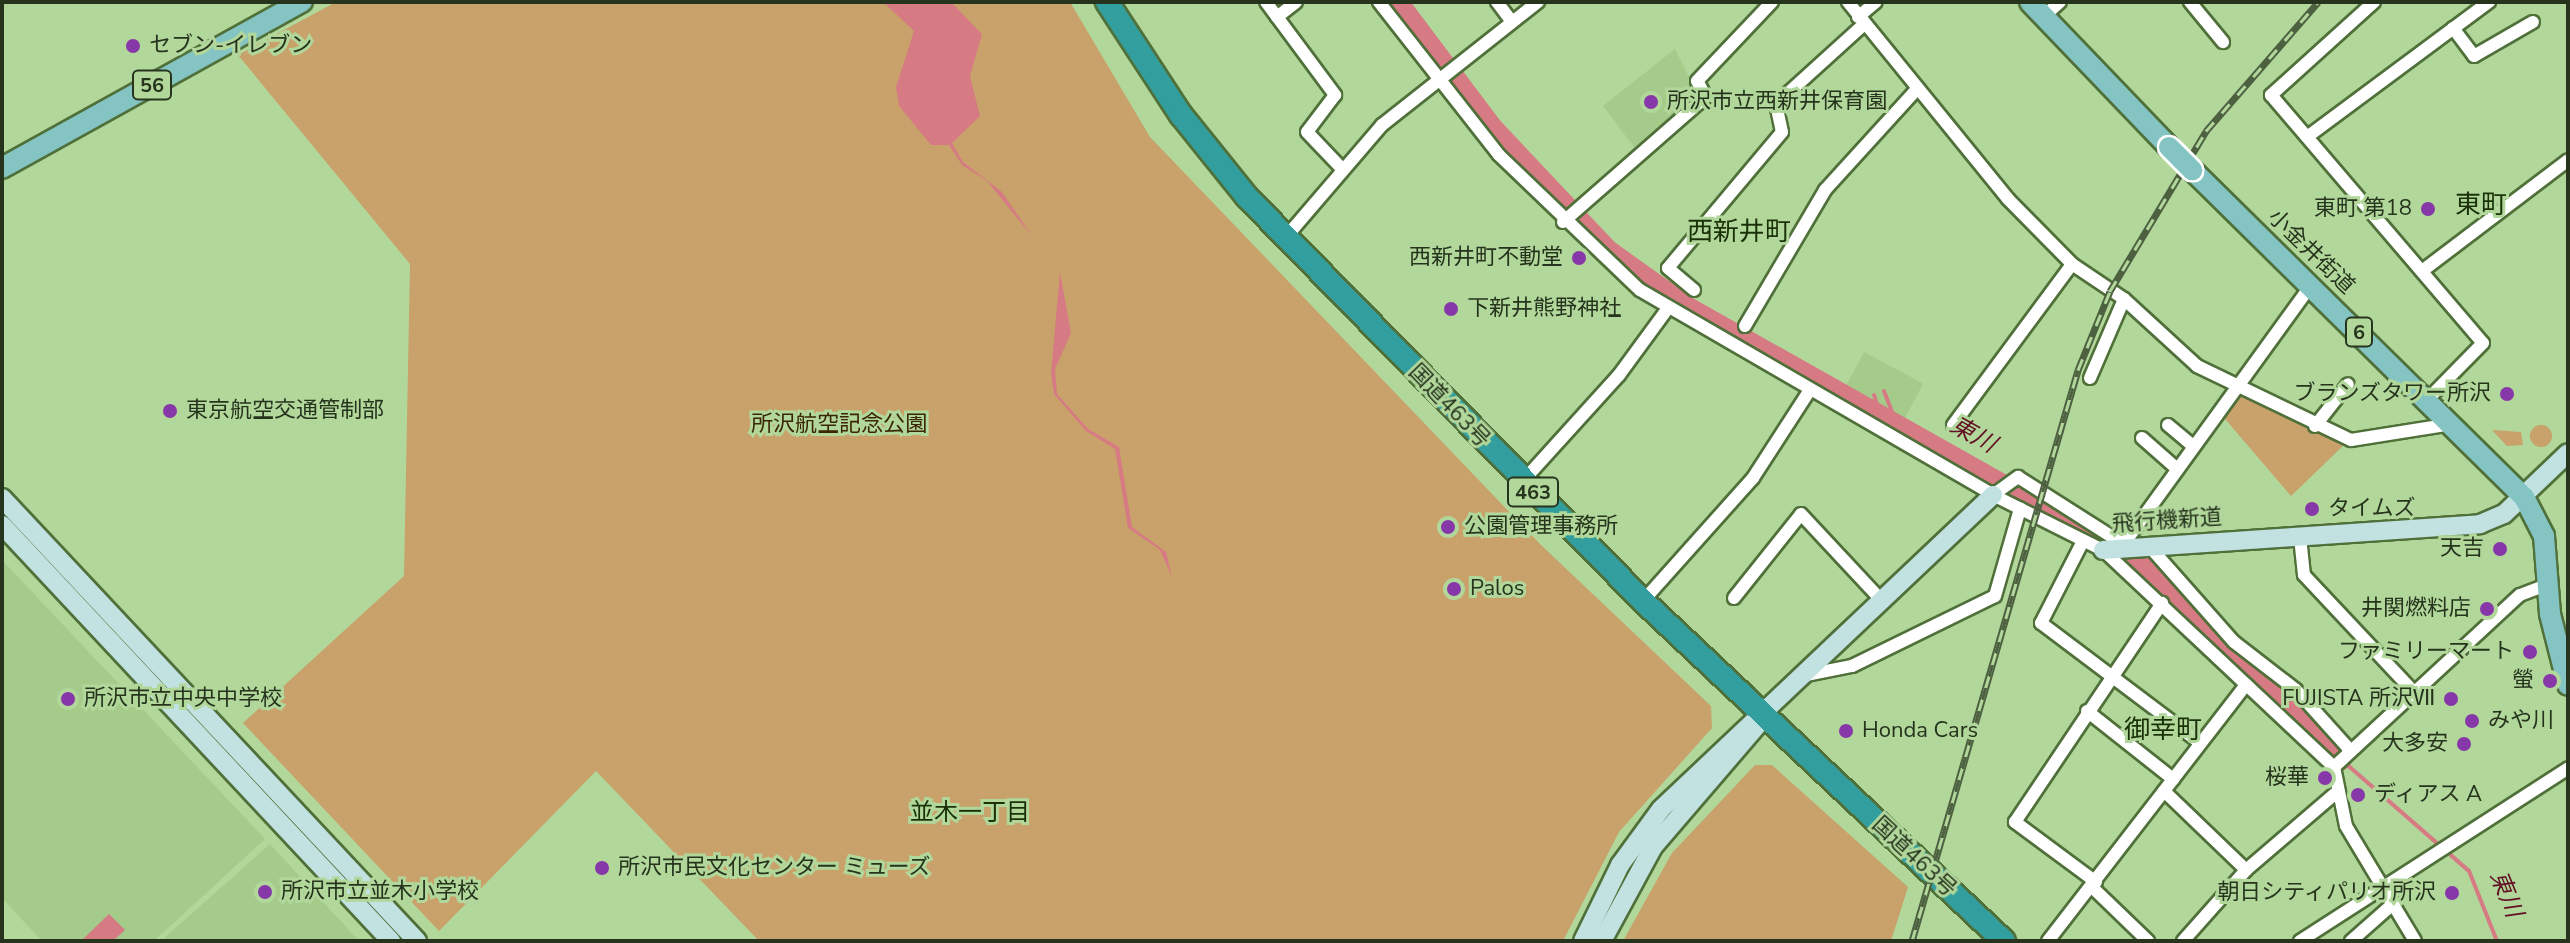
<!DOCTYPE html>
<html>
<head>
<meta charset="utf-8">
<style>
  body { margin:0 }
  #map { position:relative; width:2570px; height:943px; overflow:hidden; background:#b2d79b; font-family:"Nunito Sans","Noto Sans JP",sans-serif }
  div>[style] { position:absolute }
  .built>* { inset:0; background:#a4cb8a; transform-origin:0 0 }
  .green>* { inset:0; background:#c9a16a }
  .round { border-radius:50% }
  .water>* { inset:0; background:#d67b84 }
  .stream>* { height:4px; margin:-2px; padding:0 2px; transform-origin:2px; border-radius:2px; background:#d67b84 }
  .river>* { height:22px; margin:-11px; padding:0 11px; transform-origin:11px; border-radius:11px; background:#d67b84 }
  .roads { filter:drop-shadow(2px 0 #50703a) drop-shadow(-2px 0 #50703a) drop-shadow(0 2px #50703a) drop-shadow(0 -2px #50703a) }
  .street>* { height:12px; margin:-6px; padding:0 6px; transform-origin:6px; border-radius:6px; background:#fff }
  .secondary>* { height:18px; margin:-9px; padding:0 9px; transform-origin:9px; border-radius:9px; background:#c2e2e2 }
  .primary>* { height:20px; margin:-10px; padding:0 10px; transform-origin:10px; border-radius:10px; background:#84c5c4 }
  .highway>* { height:22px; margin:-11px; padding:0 11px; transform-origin:11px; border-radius:11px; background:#329e9d }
  .rail>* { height:7px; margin-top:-3.5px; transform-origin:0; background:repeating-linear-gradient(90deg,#b2d79b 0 12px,#4d6140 0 24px); box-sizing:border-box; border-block:2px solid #4d6140 }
  .bridges { filter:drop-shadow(2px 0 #fff) drop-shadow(-2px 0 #fff) drop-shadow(0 2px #fff) drop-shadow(0 -2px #fff) }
  .primary-bridge>* { height:20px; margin:-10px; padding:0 10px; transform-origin:10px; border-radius:10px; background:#84c5c4 }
  .dots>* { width:22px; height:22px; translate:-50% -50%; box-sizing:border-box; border:4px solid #b2d79b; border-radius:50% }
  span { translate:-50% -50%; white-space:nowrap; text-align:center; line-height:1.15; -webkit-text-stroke:6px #b2d79b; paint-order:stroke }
  .shield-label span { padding:2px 6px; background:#b2d79b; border:2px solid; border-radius:6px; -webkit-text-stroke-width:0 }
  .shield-label { font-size:20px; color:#26341d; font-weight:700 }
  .poi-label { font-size:22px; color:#26341d }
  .left { translate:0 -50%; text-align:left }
  .right { translate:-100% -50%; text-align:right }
  .street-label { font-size:22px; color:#26341d }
  .park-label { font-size:22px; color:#3b2503 }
  .water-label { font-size:24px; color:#631124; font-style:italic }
  .neighbourhood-label { font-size:24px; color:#1a3108 }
  .quarter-label { font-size:26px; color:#1a3108 }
  .frame { position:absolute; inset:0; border:4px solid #26341d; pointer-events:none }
</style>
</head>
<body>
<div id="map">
  <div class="built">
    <div style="clip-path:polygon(1675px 49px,1699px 97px,1637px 151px,1603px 106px)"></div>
    <div style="left:1864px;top:352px;width:67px;height:39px;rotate:28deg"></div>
    <div style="clip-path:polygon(2px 560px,265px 839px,154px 941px,42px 941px,2px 898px)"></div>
    <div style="clip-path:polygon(270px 844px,359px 941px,161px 941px)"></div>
  </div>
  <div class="green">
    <div style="clip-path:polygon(336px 2px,1070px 2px,1150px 137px,1540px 544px,1711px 706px,1712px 728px,1619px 832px,1563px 941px,759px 941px,596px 771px,439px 931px,243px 723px,404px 576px,410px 264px,238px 55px)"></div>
    <div style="clip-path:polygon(2234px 390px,2302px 425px,2346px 443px,2291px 496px,2220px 413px)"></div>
    <div class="round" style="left:2530px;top:425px;width:22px;height:22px"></div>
    <div style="clip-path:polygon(2492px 430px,2521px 432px,2523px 445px,2507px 446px)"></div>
    <div style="clip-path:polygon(1755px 765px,1772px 765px,1908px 887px,1891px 941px,1623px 941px,1672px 853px)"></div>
  </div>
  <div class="water">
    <div style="clip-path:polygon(883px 2px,951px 2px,982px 34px,970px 76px,980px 116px,952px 143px,963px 162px,1002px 192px,1032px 236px,987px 181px,962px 165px,949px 145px,931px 145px,899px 106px,896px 87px,914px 31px)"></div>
    <div style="clip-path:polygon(1060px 272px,1071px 333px,1055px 369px,1057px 394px,1088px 429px,1119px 447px,1132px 527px,1166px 552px,1172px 577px,1160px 550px,1128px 528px,1115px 449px,1086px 431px,1054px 394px,1051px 374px)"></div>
    <div style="clip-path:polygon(109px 914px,125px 930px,113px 941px,81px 941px)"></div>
  </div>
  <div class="stream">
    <div style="left:1884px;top:391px;width:36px;rotate:69deg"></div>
    <div style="left:1874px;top:395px;width:22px;rotate:72deg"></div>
    <div style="left:2344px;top:762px;width:166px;rotate:41.1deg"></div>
    <div style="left:2469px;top:871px;width:75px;rotate:68.2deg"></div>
  </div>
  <div class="river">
    <div style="left:1397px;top:2px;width:158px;rotate:53deg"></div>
    <div style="left:1492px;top:128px;width:169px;rotate:46.7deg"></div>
    <div style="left:1608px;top:251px;width:98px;rotate:35.5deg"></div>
    <div style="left:1688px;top:308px;width:520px;rotate:29.38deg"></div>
    <div style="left:2141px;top:563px;width:193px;rotate:42.5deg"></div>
    <div style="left:2283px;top:693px;width:88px;rotate:48.7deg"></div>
  </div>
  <div class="roads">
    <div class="street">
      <div style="left:1266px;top:2px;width:116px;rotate:53.4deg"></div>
      <div style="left:1335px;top:95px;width:46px;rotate:127.1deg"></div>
      <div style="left:1307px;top:132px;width:52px;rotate:46.5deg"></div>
      <div style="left:1379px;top:2px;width:194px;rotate:51.9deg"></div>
      <div style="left:1499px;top:155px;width:195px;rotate:43.8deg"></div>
      <div style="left:1640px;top:290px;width:408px;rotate:30.1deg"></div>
      <div style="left:1993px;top:495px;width:123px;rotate:26.6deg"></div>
      <div style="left:2103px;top:550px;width:317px;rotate:43.2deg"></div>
      <div style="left:2334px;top:767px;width:60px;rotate:78.5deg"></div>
      <div style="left:2346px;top:826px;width:134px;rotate:59deg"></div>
      <div style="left:1497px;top:2px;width:25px;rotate:53deg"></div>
      <div style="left:1848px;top:2px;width:254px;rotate:50.9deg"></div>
      <div style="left:2008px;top:199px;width:91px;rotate:45.4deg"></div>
      <div style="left:2072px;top:264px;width:63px;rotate:33.9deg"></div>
      <div style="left:2124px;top:299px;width:99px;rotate:42.5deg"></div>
      <div style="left:2197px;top:366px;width:171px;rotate:25.7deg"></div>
      <div style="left:2351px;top:440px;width:102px;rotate:-9deg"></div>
      <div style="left:2190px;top:2px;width:52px;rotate:50.5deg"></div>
      <div style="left:2374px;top:2px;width:139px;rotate:137.9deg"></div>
      <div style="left:2271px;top:95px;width:326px;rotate:49.5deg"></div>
      <div style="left:2483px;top:343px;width:78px;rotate:134.5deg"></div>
      <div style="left:1277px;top:17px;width:24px;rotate:-38deg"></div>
      <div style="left:1858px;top:17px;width:23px;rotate:-40deg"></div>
      <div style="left:2042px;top:18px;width:24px;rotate:-42deg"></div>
      <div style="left:2453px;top:28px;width:35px;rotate:53deg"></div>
      <div style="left:2474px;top:56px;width:68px;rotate:-30deg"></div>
      <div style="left:2307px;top:137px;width:227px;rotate:-36.6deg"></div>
      <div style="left:1563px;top:222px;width:190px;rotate:-41.2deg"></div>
      <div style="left:1706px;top:97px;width:18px;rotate:-119deg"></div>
      <div style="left:1697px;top:81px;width:109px;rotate:-46.5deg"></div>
      <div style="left:1286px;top:237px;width:148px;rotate:-49.4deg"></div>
      <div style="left:1382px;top:125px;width:199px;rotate:-38.3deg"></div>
      <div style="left:2422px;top:271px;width:183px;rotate:-37.2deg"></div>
      <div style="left:1694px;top:290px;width:34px;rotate:-140deg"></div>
      <div style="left:1668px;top:268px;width:177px;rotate:-50deg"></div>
      <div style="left:1782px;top:132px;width:29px;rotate:-102deg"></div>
      <div style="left:1776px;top:104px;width:118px;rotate:-42.2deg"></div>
      <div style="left:1745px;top:326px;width:158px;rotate:-59.5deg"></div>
      <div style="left:1825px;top:190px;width:137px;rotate:-47.7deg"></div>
      <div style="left:2090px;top:378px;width:86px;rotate:-66.7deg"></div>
      <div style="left:1953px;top:425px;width:200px;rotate:-53.5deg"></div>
      <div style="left:2168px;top:425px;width:31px;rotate:40deg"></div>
      <div style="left:2315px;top:426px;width:53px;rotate:-51.8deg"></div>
      <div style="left:2142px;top:438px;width:45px;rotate:41.4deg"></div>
      <div style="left:1522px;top:482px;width:144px;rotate:-47.8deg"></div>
      <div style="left:1619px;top:375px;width:83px;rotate:-53.8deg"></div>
      <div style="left:1993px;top:495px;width:31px;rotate:-36deg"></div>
      <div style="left:2018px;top:477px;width:130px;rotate:32.5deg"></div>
      <div style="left:2300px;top:537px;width:38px;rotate:84deg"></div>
      <div style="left:2304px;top:575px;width:162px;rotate:46.8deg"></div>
      <div style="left:2082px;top:543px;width:90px;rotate:117.1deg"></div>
      <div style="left:2041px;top:623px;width:199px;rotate:37deg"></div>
      <div style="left:2149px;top:546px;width:128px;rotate:48.5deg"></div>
      <div style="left:2234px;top:642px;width:78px;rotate:37.7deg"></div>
      <div style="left:2296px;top:690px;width:82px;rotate:48deg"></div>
      <div style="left:2128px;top:547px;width:9px;rotate:-90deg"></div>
      <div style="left:2128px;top:538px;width:312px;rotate:-54.1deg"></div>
      <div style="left:1734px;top:598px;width:107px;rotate:-51.4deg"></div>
      <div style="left:1801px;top:514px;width:120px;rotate:47deg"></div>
      <div style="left:1643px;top:601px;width:165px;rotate:-48.2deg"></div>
      <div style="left:1753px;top:478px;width:105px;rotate:-57.1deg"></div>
      <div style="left:1806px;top:675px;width:47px;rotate:-11.1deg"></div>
      <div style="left:1852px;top:666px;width:159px;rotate:-26.1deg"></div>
      <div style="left:1995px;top:596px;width:91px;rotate:-74deg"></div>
      <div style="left:2087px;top:711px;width:110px;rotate:38.3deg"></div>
      <div style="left:2334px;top:767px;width:253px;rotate:-42.8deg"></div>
      <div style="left:2520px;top:595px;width:28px;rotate:-21deg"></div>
      <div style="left:2164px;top:791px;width:114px;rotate:43.9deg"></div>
      <div style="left:2096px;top:882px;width:101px;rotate:-143.5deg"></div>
      <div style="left:2015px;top:822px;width:264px;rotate:-56.1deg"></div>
      <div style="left:2092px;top:887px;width:78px;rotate:44deg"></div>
      <div style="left:2048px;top:941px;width:324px;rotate:-52.3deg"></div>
      <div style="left:2183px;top:941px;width:95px;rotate:-48.4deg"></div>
      <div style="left:2246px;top:870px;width:120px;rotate:-40.6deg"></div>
      <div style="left:2300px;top:941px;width:319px;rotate:-32.8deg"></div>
      <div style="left:2351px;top:941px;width:57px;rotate:-41.5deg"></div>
    </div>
    <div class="secondary">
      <div style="left:2px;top:498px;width:607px;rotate:46.87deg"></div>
      <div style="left:2px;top:525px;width:570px;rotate:46.92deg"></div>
      <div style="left:2103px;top:550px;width:378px;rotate:-3.9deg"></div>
      <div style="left:2480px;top:524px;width:26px;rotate:-23deg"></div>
      <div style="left:2504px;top:514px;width:88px;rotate:-43.6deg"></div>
      <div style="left:1583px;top:941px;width:85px;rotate:-64deg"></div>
      <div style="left:1620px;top:865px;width:69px;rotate:-53.8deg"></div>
      <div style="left:1661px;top:809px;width:457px;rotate:-43.4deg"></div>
      <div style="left:1602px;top:941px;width:107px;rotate:-61.5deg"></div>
      <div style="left:1653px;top:847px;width:167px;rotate:-49.4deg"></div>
    </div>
    <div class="primary">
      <div style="left:2030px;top:2px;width:201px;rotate:46.2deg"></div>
      <div style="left:2px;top:168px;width:343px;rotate:-29deg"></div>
      <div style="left:2192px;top:170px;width:466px;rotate:44.6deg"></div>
      <div style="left:2524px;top:497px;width:44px;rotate:62.9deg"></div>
      <div style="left:2544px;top:536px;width:78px;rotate:85.6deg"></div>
      <div style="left:2550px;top:614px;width:73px;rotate:75.8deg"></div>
    </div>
    <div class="highway">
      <div style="left:1107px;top:2px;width:135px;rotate:56.8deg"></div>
      <div style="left:1181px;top:115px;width:105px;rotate:51.2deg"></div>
      <div style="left:1247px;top:197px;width:566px;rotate:45.57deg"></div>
      <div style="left:1643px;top:601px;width:496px;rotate:43.3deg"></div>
    </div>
  </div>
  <div class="rail">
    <div style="left:1912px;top:941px;width:595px;rotate:-73.79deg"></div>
    <div style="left:2078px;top:370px;width:85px;rotate:-67.9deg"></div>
    <div style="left:2110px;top:291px;width:187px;rotate:-59deg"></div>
    <div style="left:2206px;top:131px;width:171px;rotate:-49deg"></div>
  </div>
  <div class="bridges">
    <div class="primary-bridge">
      <div style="left:2169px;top:147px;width:33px;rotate:45deg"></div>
    </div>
  </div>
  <div class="dots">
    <div style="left:133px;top:46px;background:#8637a8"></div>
    <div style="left:1651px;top:102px;background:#8637a8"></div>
    <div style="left:2428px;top:209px;background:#8637a8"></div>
    <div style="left:1579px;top:258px;background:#8637a8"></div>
    <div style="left:1451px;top:309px;background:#8637a8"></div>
    <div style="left:2507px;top:394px;background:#8637a8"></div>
    <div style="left:170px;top:411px;background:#8637a8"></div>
    <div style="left:2312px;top:509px;background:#8637a8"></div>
    <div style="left:1448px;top:527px;background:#8637a8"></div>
    <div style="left:2500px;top:549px;background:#8637a8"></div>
    <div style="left:1454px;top:589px;background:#8637a8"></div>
    <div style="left:2487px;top:609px;background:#8637a8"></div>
    <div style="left:2530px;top:652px;background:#8637a8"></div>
    <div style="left:2550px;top:681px;background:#8637a8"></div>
    <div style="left:68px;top:699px;background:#8637a8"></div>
    <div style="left:2451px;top:699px;background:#8637a8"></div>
    <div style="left:2472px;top:721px;background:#8637a8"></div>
    <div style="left:1846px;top:731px;background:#8637a8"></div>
    <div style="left:2464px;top:744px;background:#8637a8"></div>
    <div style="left:2325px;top:778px;background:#8637a8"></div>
    <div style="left:2358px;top:795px;background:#8637a8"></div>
    <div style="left:602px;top:868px;background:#8637a8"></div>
    <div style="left:265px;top:892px;background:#8637a8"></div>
    <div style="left:2452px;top:893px;background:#8637a8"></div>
  </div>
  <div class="shield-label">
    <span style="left:152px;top:85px">56</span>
    <span style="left:2359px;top:332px">6</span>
    <span style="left:1533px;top:492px">463</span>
  </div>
  <div class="poi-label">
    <span class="left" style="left:149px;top:46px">セブン-イレブン</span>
    <span class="left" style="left:1667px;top:102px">所沢市立西新井保育園</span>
    <span class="right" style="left:2412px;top:209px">東町 第18</span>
    <span class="right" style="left:1563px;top:258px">西新井町不動堂</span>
    <span class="left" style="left:1467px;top:309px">下新井熊野神社</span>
    <span class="right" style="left:2491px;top:394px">ブランズタワー所沢</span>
    <span class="left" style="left:186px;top:411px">東京航空交通管制部</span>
    <span class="left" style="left:2328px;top:509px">タイムズ</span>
    <span class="left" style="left:1464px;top:527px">公園管理事務所</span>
    <span class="right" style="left:2484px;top:549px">天吉</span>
    <span class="left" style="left:1470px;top:589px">Palos</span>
    <span class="right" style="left:2471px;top:609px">井関燃料店</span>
    <span class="right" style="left:2514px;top:652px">ファミリーマート</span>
    <span class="right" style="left:2534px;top:681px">螢</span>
    <span class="left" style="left:84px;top:699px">所沢市立中央中学校</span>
    <span class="right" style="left:2435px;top:699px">FUJISTA 所沢Ⅶ</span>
    <span class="left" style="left:2488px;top:721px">みや川</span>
    <span class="left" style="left:1862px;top:731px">Honda Cars</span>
    <span class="right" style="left:2448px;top:744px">大多安</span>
    <span class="right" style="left:2309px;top:778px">桜華</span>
    <span class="left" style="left:2374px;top:795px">ディアス A</span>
    <span class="left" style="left:618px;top:868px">所沢市民文化センター ミューズ</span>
    <span class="left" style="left:281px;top:892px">所沢市立並木小学校</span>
    <span class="right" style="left:2436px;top:893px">朝日シティパリオ所沢</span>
  </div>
  <div class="street-label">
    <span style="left:2311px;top:252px;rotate:44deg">小金井街道</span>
    <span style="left:1449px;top:406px;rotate:46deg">国道463号</span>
    <span style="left:2167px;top:521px;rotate:-4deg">飛行機新道</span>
    <span style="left:1914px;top:857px;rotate:43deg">国道463号</span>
  </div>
  <div class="park-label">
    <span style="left:839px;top:425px">所沢航空記念公園</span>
  </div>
  <div class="water-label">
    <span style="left:1973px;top:435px;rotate:29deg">東川</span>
    <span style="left:2506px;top:894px;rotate:68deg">東川</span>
  </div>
  <div class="neighbourhood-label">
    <span style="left:970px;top:813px">並木一丁目</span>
  </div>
  <div class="quarter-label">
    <span style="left:2481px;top:205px">東町</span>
    <span style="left:1739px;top:232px">西新井町</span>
    <span style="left:2163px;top:730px">御幸町</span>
  </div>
  <div class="frame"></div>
</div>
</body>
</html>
